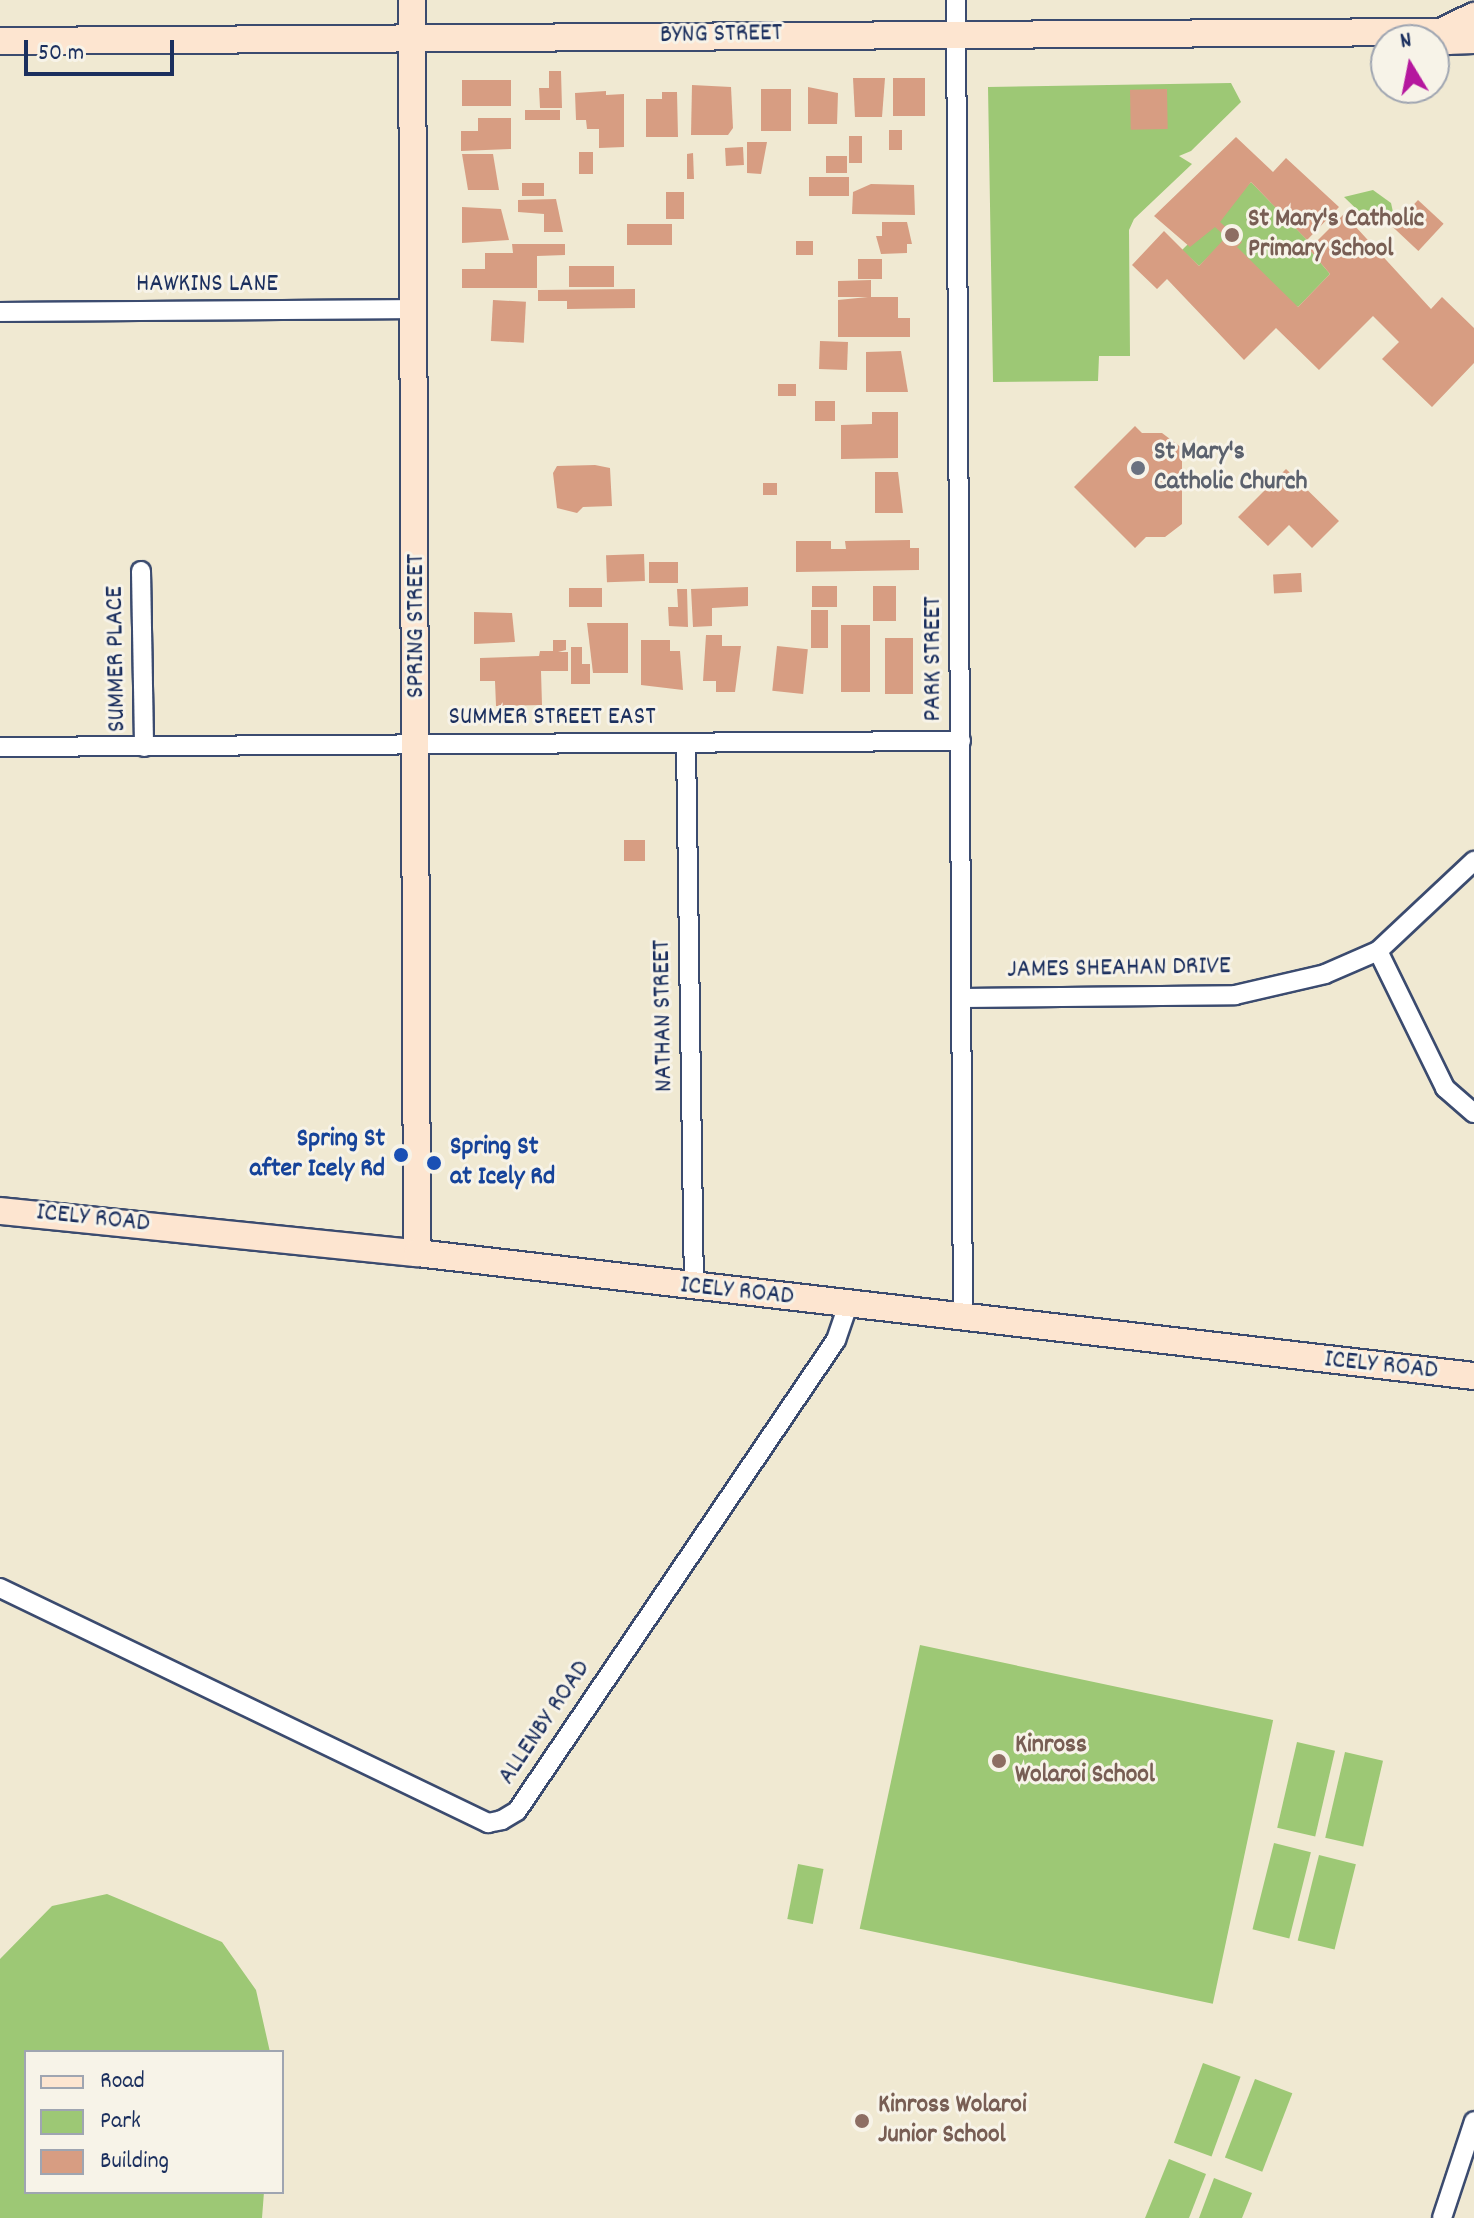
<!DOCTYPE html>
<html>
<head>
<meta charset="utf-8">
<style>
  body { margin:0 }
  #map { position:relative; width:1474px; height:2218px; overflow:hidden; background:#f0e9d2; font-family:Dekko,sans-serif }
  div>[style] { position:absolute }
  .green>* { inset:0; background:#9dc875; transform-origin:0 0 }
  .building>* { inset:0; background:#d79d82; transform-origin:0 0 }
  .roads { filter:drop-shadow(2px 0 #3b4b6f) drop-shadow(-2px 0 #3b4b6f) drop-shadow(0 2px #3b4b6f) drop-shadow(0 -2px #3b4b6f) }
  .street>* { height:18px; margin:-9px; padding:0 9px; transform-origin:9px; border-radius:9px; background:#fff }
  .secondary>* { height:26px; margin:-13px; padding:0 13px; transform-origin:13px; border-radius:13px; background:#fde5d0 }
  .dots>* { width:22px; height:22px; translate:-50% -50%; box-sizing:border-box; border:4px solid #f7f3e8; border-radius:50% }
  span { translate:-50% -50%; white-space:nowrap; text-align:center; line-height:1.15; -webkit-text-stroke:6px #f7f3e8; paint-order:stroke }
  .street-label { font-size:26px; color:#1b2f5e }
  .education-label { font-size:26px; color:#785e54; font-weight:700 }
  .left { translate:0 -50%; text-align:left }
  .worship-label { font-size:26px; color:#5b616d; font-weight:700 }
  .transit-label { font-size:26px; color:#164399; font-weight:700 }
  .right { translate:-100% -50%; text-align:right }
  .legend { position:absolute; left:24px; top:2050px; width:260px; height:144px; box-sizing:border-box; background:#f7f3e8; border:2px solid #9fa5b1; margin:0; padding:10px 14px; list-style:none; font-size:24px; color:#1b2f5e }
  .legend li { display:flex; align-items:center; gap:16px; height:40px }
  .legend b { width:40px; border:2px solid #9fa5b1 }
  .north { position:absolute; left:1370px; top:24px; width:80px; height:80px; box-sizing:border-box; background:#f7f3e8; border:2px solid #9fa5b1; border-radius:50%; rotate:350deg; font-size:22px; font-weight:700; line-height:32px; text-align:center; color:#1b2f5e }
  .north::after { content:''; display:block; margin:auto; width:28px; height:36px; background:#b5179e; clip-path:polygon(50% 0,100% 100%,50% 72%,0 100%) }
  .scale { position:absolute; left:24px; top:40px; width:150px; height:36px; box-sizing:border-box; border:4px solid #1b2f5e; border-top:0; padding-left:10px; font-size:24px; line-height:28px; white-space:nowrap; color:#1b2f5e; -webkit-text-stroke:6px #f7f3e8; paint-order:stroke }
</style>
</head>
<body>
<div id="map">
  <div class="green">
    <div style="clip-path:polygon(1231px 83px,1241px 102px,1191px 151px,1179px 156px,1192px 164px,1134px 219px,1129px 230px,1130px 356px,1099px 356px,1098px 381px,993px 382px,988px 87px)"></div>
    <div style="clip-path:polygon(1251px 182px,1312px 245px,1309px 249px,1330px 274px,1298px 307px,1213px 252px,1199px 266px,1182px 250px)"></div>
    <div style="clip-path:polygon(1373px 190px,1391px 203px,1393px 212px,1373px 225px,1344px 197px)"></div>
    <div style="left:920px;top:1645px;width:361px;height:290px;rotate:12deg"></div>
    <div style="left:1297px;top:1742px;width:39px;height:88px;rotate:13deg"></div>
    <div style="left:1345px;top:1752px;width:39px;height:88px;rotate:13deg"></div>
    <div style="left:1274px;top:1843px;width:38px;height:89px;rotate:14deg"></div>
    <div style="left:1319px;top:1855px;width:38px;height:88px;rotate:14deg"></div>
    <div style="left:798px;top:1864px;width:26px;height:56px;rotate:11deg"></div>
    <div style="clip-path:polygon(107px 1894px,222px 1942px,256px 1990px,270px 2052px,26px 2052px,26px 2192px,264px 2192px,262px 2218px,0 2218px,0 1959px,52px 1906px)"></div>
    <div style="left:1203px;top:2063px;width:40px;height:85px;rotate:20deg"></div>
    <div style="left:1255px;top:2079px;width:40px;height:84px;rotate:21deg"></div>
    <div style="clip-path:polygon(1169px 2159px,1206px 2174px,1189px 2218px,1145px 2218px)"></div>
    <div style="clip-path:polygon(1214px 2178px,1252px 2193px,1242px 2218px,1199px 2218px)"></div>
  </div>
  <div class="building">
    <div style="clip-path:polygon(549px 71px,561px 71px,562px 108px,540px 108px,539px 88px,549px 88px)"></div>
    <div style="clip-path:polygon(853px 78px,885px 78px,882px 117px,855px 117px)"></div>
    <div style="left:893px;top:78px;width:32px;height:38px"></div>
    <div style="left:462px;top:80px;width:49px;height:26px"></div>
    <div style="clip-path:polygon(692px 85px,731px 87px,733px 128px,728px 135px,691px 135px)"></div>
    <div style="clip-path:polygon(808px 87px,838px 93px,837px 124px,808px 124px)"></div>
    <div style="left:761px;top:89px;width:30px;height:42px"></div>
    <div style="left:1167px;top:89px;width:40px;height:37px;rotate:89deg"></div>
    <div style="clip-path:polygon(606px 91px,606px 95px,624px 94px,624px 147px,599px 148px,599px 129px,587px 129px,586px 120px,576px 120px,575px 93px)"></div>
    <div style="clip-path:polygon(662px 92px,677px 92px,678px 137px,646px 137px,646px 99px,662px 99px)"></div>
    <div style="left:560px;top:110px;width:10px;height:35px;rotate:90deg"></div>
    <div style="clip-path:polygon(478px 118px,511px 118px,511px 149px,461px 151px,461px 131px,478px 131px)"></div>
    <div style="left:902px;top:130px;width:20px;height:13px;rotate:90deg"></div>
    <div style="left:849px;top:136px;width:13px;height:27px"></div>
    <div style="clip-path:polygon(1236px 137px,1273px 172px,1286px 158px,1339px 207px,1307px 240px,1251px 182px,1220px 222px,1242px 242px,1237px 247px,1298px 307px,1330px 274px,1309px 249px,1344px 214px,1431px 309px,1442px 297px,1474px 328px,1474px 363px,1432px 407px,1382px 359px,1399px 342px,1373px 316px,1319px 370px,1276px 328px,1244px 360px,1167px 279px,1157px 289px,1132px 265px,1164px 231px,1199px 266px,1226px 237px,1215px 227px,1190px 247px,1154px 216px)"></div>
    <div style="clip-path:polygon(747px 142px,767px 142px,761px 174px,747px 173px)"></div>
    <div style="left:743px;top:147px;width:18px;height:18px;rotate:87deg"></div>
    <div style="left:579px;top:152px;width:14px;height:22px"></div>
    <div style="clip-path:polygon(693px 153px,694px 179px,687px 179px,687px 154px)"></div>
    <div style="clip-path:polygon(462px 154px,493px 154px,499px 190px,468px 190px)"></div>
    <div style="left:826px;top:156px;width:21px;height:17px"></div>
    <div style="left:809px;top:177px;width:40px;height:19px"></div>
    <div style="left:522px;top:183px;width:22px;height:13px"></div>
    <div style="clip-path:polygon(871px 184px,914px 185px,915px 215px,852px 214px,853px 192px)"></div>
    <div style="left:666px;top:192px;width:18px;height:27px"></div>
    <div style="clip-path:polygon(556px 199px,563px 232px,544px 232px,544px 214px,518px 212px,518px 200px)"></div>
    <div style="left:1418px;top:200px;width:35px;height:37px;rotate:43deg"></div>
    <div style="clip-path:polygon(462px 207px,501px 209px,509px 240px,462px 243px)"></div>
    <div style="clip-path:polygon(882px 222px,907px 222px,912px 244px,907px 244px,907px 253px,881px 254px,876px 236px,882px 236px)"></div>
    <div style="left:627px;top:224px;width:45px;height:21px"></div>
    <div style="left:796px;top:241px;width:17px;height:14px"></div>
    <div style="clip-path:polygon(512px 244px,565px 244px,565px 255px,537px 256px,537px 288px,462px 288px,462px 269px,485px 269px,485px 253px,513px 253px)"></div>
    <div style="left:858px;top:259px;width:24px;height:20px"></div>
    <div style="left:569px;top:266px;width:45px;height:21px"></div>
    <div style="clip-path:polygon(871px 280px,871px 297px,898px 297px,898px 318px,910px 318px,910px 337px,838px 337px,838px 300px,868px 297px,838px 297px,838px 281px)"></div>
    <div style="clip-path:polygon(635px 289px,635px 308px,567px 309px,567px 301px,538px 301px,538px 290px)"></div>
    <div style="left:493px;top:300px;width:33px;height:41px;rotate:3deg"></div>
    <div style="left:820px;top:341px;width:28px;height:28px;rotate:2deg"></div>
    <div style="clip-path:polygon(901px 351px,908px 392px,866px 392px,866px 352px)"></div>
    <div style="left:778px;top:384px;width:18px;height:12px"></div>
    <div style="left:815px;top:401px;width:20px;height:20px"></div>
    <div style="clip-path:polygon(872px 412px,898px 412px,898px 458px,841px 459px,841px 425px,872px 424px)"></div>
    <div style="clip-path:polygon(1135px 426px,1142px 433px,1162px 433px,1182px 448px,1182px 524px,1165px 537px,1146px 537px,1135px 548px,1074px 487px)"></div>
    <div style="clip-path:polygon(595px 465px,610px 468px,612px 506px,583px 507px,577px 513px,557px 508px,553px 473px,557px 466px)"></div>
    <div style="clip-path:polygon(1286px 469px,1339px 521px,1312px 548px,1289px 525px,1268px 546px,1238px 517px)"></div>
    <div style="clip-path:polygon(875px 472px,898px 472px,903px 513px,875px 513px)"></div>
    <div style="left:777px;top:483px;width:12px;height:14px;rotate:90deg"></div>
    <div style="clip-path:polygon(910px 540px,910px 548px,919px 548px,919px 570px,796px 572px,796px 541px,831px 541px,831px 549px,846px 549px,845px 541px)"></div>
    <div style="left:644px;top:554px;width:27px;height:38px;rotate:88deg"></div>
    <div style="left:649px;top:562px;width:29px;height:21px"></div>
    <div style="left:1301px;top:573px;width:19px;height:28px;rotate:87deg"></div>
    <div style="left:812px;top:586px;width:25px;height:21px"></div>
    <div style="left:873px;top:586px;width:23px;height:35px"></div>
    <div style="clip-path:polygon(748px 587px,748px 606px,712px 608px,712px 626px,693px 627px,691px 589px)"></div>
    <div style="left:569px;top:588px;width:33px;height:19px"></div>
    <div style="clip-path:polygon(677px 589px,687px 589px,688px 627px,669px 626px,668px 607px,678px 607px)"></div>
    <div style="left:811px;top:610px;width:17px;height:38px"></div>
    <div style="clip-path:polygon(474px 612px,512px 613px,515px 642px,474px 644px)"></div>
    <div style="clip-path:polygon(587px 623px,628px 623px,628px 673px,593px 673px)"></div>
    <div style="left:841px;top:625px;width:29px;height:67px"></div>
    <div style="clip-path:polygon(706px 635px,722px 635px,722px 646px,741px 646px,735px 692px,716px 692px,716px 681px,703px 681px)"></div>
    <div style="left:885px;top:638px;width:28px;height:56px"></div>
    <div style="clip-path:polygon(553px 640px,566px 640px,566px 650px,558px 652px,568px 652px,568px 671px,541px 671px,542px 705px,496px 706px,495px 681px,480px 681px,480px 658px,539px 656px,540px 651px,553px 651px)"></div>
    <div style="clip-path:polygon(641px 640px,670px 640px,670px 651px,680px 651px,683px 690px,641px 685px)"></div>
    <div style="left:777px;top:646px;width:31px;height:45px;rotate:6deg"></div>
    <div style="clip-path:polygon(571px 647px,582px 647px,582px 664px,590px 664px,590px 684px,571px 684px)"></div>
    <div style="left:624px;top:840px;width:21px;height:21px"></div>
  </div>
  <div class="roads">
    <div class="street">
      <div style="left:956px;top:0;width:1318px;rotate:89.7deg"></div>
      <div style="left:0;top:312px;width:415px;rotate:-0.4deg"></div>
      <div style="left:141px;top:571px;width:176px;rotate:89deg"></div>
      <div style="left:686px;top:744px;width:544px;rotate:89.16deg"></div>
      <div style="left:0;top:747px;width:961px;rotate:-0.36deg"></div>
      <div style="left:1378px;top:951px;width:153px;rotate:63.9deg"></div>
      <div style="left:1445px;top:1088px;width:38px;rotate:41deg"></div>
      <div style="left:963px;top:998px;width:272px;rotate:-0.6deg"></div>
      <div style="left:1235px;top:995px;width:92px;rotate:-13.1deg"></div>
      <div style="left:1325px;top:974px;width:58px;rotate:-23.5deg"></div>
      <div style="left:1378px;top:951px;width:132px;rotate:-43.2deg"></div>
      <div style="left:0;top:1588px;width:542px;rotate:25.71deg"></div>
      <div style="left:488px;top:1823px;width:14px;rotate:-12deg"></div>
      <div style="left:502px;top:1820px;width:17px;rotate:-31deg"></div>
      <div style="left:517px;top:1811px;width:569px;rotate:-55.89deg"></div>
      <div style="left:836px;top:1340px;width:37px;rotate:-71deg"></div>
      <div style="left:1442px;top:2218px;width:102px;rotate:-71.7deg"></div>
    </div>
    <div class="secondary">
      <div style="left:412px;top:0;width:1253px;rotate:89.77deg"></div>
      <div style="left:1441px;top:32px;width:11px;rotate:56deg"></div>
      <div style="left:1447px;top:41px;width:27px;rotate:-2deg"></div>
      <div style="left:0;top:41px;width:1441px;rotate:-0.36deg"></div>
      <div style="left:1441px;top:32px;width:37px;rotate:-26deg"></div>
      <div style="left:0;top:1211px;width:419px;rotate:5.8deg"></div>
      <div style="left:417px;top:1253px;width:1064px;rotate:6.64deg"></div>
    </div>
  </div>
  <div class="dots">
    <div style="left:1232px;top:235px;background:#8d6e63"></div>
    <div style="left:1138px;top:468px;background:#6b7280"></div>
    <div style="left:401px;top:1155px;background:#1a4fb4"></div>
    <div style="left:434px;top:1163px;background:#1a4fb4"></div>
    <div style="left:999px;top:1761px;background:#8d6e63"></div>
    <div style="left:862px;top:2121px;background:#8d6e63"></div>
  </div>
  <div class="street-label">
    <span style="left:721px;top:35px;rotate:-1deg">BYNG STREET</span>
    <span style="left:207px;top:285px">HAWKINS LANE</span>
    <span style="left:417px;top:626px;rotate:-90deg">SPRING STREET</span>
    <span style="left:117px;top:659px;rotate:-91deg">SUMMER PLACE</span>
    <span style="left:934px;top:659px;rotate:-90deg">PARK STREET</span>
    <span style="left:552px;top:718px">SUMMER STREET EAST</span>
    <span style="left:1119px;top:969px;rotate:-1deg">JAMES SHEAHAN DRIVE</span>
    <span style="left:664px;top:1016px;rotate:-91deg">NATHAN STREET</span>
    <span style="left:93px;top:1219px;rotate:6deg">ICELY ROAD</span>
    <span style="left:737px;top:1292px;rotate:6deg">ICELY ROAD</span>
    <span style="left:1381px;top:1366px;rotate:6deg">ICELY ROAD</span>
    <span style="left:545px;top:1723px;rotate:-56deg">ALLENBY ROAD</span>
  </div>
  <div class="education-label">
    <span class="left" style="left:1248px;top:235px">St Mary's Catholic<br>Primary School</span>
    <span class="left" style="left:1015px;top:1761px">Kinross<br>Wolaroi School</span>
    <span class="left" style="left:878px;top:2121px">Kinross Wolaroi<br>Junior School</span>
  </div>
  <div class="worship-label">
    <span class="left" style="left:1154px;top:468px">St Mary's<br>Catholic Church</span>
  </div>
  <div class="transit-label">
    <span class="right" style="left:385px;top:1155px">Spring St<br>after Icely Rd</span>
    <span class="left" style="left:450px;top:1163px">Spring St<br>at Icely Rd</span>
  </div>
  <ul class="legend">
  <li><b style="height:10px;background:#fde5d0"></b>Road</li>
  <li><b style="height:22px;background:#9dc875"></b>Park</li>
  <li><b style="height:22px;background:#d79d82"></b>Building</li>
  </ul>
  <div class="north">N</div>
  <div class="scale">50 m</div>
</div>
</body>
</html>
